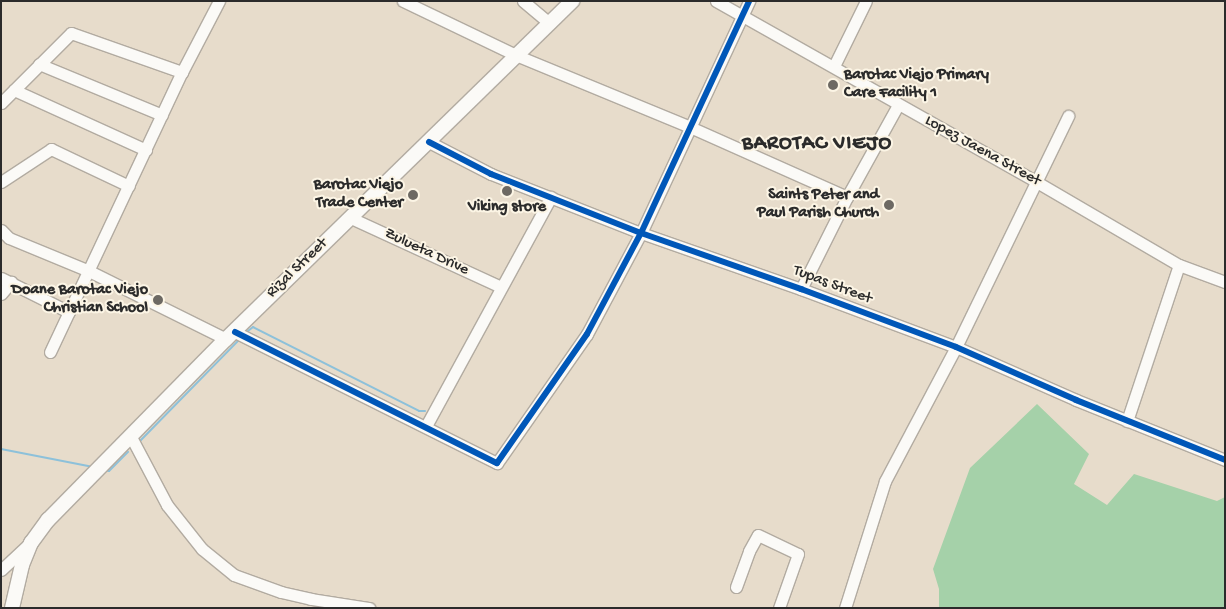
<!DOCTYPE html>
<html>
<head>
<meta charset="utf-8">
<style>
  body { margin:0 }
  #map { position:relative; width:1226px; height:609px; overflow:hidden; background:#e7dccb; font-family:"Gochi Hand",sans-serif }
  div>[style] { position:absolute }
  .green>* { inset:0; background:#a5d1a9 }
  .stream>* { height:2px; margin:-1px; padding:0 1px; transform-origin:1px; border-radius:1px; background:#8dc1da }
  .roads { filter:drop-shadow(1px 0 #b2aba1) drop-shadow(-1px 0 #b2aba1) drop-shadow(0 1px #b2aba1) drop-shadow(0 -1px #b2aba1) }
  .minor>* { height:11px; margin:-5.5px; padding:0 5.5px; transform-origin:5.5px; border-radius:5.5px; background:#fbfaf7 }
  .major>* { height:14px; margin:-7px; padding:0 7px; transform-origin:7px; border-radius:7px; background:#fbfaf7 }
  .cycleway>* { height:6px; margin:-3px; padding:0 3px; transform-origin:3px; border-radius:3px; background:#0057b8 }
  .dots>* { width:14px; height:14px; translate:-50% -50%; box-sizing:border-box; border:2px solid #fcf5e5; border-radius:50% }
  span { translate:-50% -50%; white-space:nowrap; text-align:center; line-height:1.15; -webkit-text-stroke:4px #fcf5e5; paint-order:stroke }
  .poi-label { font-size:16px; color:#2b2b2b; font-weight:700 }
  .left { translate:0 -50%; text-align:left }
  .right { translate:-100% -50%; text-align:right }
  .street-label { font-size:16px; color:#2b2b2b }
  .district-label { font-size:21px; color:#2b2b2b; font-weight:700; letter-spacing:1px }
  .frame { position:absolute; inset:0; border:2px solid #2b2b2b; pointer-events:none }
</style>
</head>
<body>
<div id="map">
  <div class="green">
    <div style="clip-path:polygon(1037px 404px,1089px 454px,1074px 484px,1107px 505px,1134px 474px,1217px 501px,1225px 497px,1225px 608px,939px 608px,939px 589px,933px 569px,970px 468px)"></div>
  </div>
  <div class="stream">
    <div style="left:248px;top:331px;width:6px;rotate:-39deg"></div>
    <div style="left:253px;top:327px;width:186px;rotate:26.8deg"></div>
    <div style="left:419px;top:411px;width:6px"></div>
    <div style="left:139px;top:442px;width:143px;rotate:-45.6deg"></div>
    <div style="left:1px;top:449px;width:94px;rotate:11.1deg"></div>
    <div style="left:105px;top:470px;width:4px;rotate:14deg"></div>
    <div style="left:109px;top:471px;width:27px;rotate:-45deg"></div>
  </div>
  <div class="roads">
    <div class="minor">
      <div style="left:403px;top:1px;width:127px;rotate:25.6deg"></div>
      <div style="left:518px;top:56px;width:186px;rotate:22.4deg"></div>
      <div style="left:690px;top:127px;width:172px;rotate:24deg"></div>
      <div style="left:523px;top:1px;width:35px;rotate:40deg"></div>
      <div style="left:716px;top:1px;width:366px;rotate:29.4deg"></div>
      <div style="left:1035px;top:181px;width:167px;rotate:30.3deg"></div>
      <div style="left:1179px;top:265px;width:49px;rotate:20.3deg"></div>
      <div style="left:39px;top:64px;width:133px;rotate:22.5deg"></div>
      <div style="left:834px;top:66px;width:72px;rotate:-63.8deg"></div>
      <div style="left:14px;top:90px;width:145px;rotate:24.4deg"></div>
      <div style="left:1px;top:103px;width:99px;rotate:-45deg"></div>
      <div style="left:71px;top:33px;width:118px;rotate:19.4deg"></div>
      <div style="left:429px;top:142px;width:70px;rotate:27.3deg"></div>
      <div style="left:491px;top:174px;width:161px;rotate:21.5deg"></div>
      <div style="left:641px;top:233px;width:170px;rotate:19.3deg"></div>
      <div style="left:801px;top:289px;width:165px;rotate:20.5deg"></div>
      <div style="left:956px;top:347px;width:131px;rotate:23.8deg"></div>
      <div style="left:1076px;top:400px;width:161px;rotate:21.9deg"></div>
      <div style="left:1px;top:182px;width:60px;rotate:-33.4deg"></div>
      <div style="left:51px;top:149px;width:86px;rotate:25.4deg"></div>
      <div style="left:351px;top:218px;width:165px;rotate:24.7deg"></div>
      <div style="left:1px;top:230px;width:11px;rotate:45deg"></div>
      <div style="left:9px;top:238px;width:87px;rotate:22.4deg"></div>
      <div style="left:89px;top:271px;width:153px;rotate:26.4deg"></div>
      <div style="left:1px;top:278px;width:76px;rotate:26.6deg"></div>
      <div style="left:801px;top:289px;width:103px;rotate:-63.4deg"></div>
      <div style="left:847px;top:197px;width:105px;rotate:-61deg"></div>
      <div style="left:1px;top:294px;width:16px;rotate:-50deg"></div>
      <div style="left:235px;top:332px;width:293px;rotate:26.6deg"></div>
      <div style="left:497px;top:463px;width:157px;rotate:-55.1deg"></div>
      <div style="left:587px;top:334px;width:115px;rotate:-61.9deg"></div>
      <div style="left:641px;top:233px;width:256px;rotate:-65deg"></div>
      <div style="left:50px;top:352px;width:310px;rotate:-64.8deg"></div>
      <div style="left:182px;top:72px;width:80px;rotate:-62.5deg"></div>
      <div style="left:1127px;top:421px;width:164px;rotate:-71.6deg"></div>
      <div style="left:426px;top:426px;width:261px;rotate:-61.4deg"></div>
      <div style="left:130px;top:435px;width:79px;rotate:62.1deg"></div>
      <div style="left:167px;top:505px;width:56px;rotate:51.5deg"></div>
      <div style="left:202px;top:549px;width:41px;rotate:39.1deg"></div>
      <div style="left:234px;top:575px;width:50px;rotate:19.9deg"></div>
      <div style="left:281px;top:592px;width:31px;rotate:13deg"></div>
      <div style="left:311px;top:599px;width:59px;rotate:8.8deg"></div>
      <div style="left:1px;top:570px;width:38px;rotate:-43deg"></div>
      <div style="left:736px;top:587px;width:38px;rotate:-70deg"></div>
      <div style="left:749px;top:551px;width:18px;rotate:-61deg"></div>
      <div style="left:758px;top:535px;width:44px;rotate:25.4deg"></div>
      <div style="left:798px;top:554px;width:57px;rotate:109.4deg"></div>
      <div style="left:845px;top:608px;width:133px;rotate:-72.5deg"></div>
      <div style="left:885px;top:481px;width:152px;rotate:-62.1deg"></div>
      <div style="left:956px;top:347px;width:257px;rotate:-64.1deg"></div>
    </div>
    <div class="major">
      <div style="left:12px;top:608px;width:44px;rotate:-76.9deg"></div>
      <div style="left:22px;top:565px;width:24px;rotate:-68deg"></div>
      <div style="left:31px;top:543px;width:29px;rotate:-54deg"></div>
      <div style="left:48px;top:520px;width:254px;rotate:-45.5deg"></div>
      <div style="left:226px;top:339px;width:484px;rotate:-44.3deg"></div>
    </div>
  </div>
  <div class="cycleway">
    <div style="left:429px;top:142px;width:70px;rotate:27.3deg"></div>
    <div style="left:491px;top:174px;width:161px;rotate:21.5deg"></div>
    <div style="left:641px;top:233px;width:170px;rotate:19.3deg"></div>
    <div style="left:801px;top:289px;width:165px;rotate:20.5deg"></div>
    <div style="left:956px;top:347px;width:131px;rotate:23.8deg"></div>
    <div style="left:1076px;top:400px;width:161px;rotate:21.9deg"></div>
    <div style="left:235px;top:332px;width:293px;rotate:26.6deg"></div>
    <div style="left:497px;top:463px;width:157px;rotate:-55.1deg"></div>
    <div style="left:587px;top:334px;width:115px;rotate:-61.9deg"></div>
    <div style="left:641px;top:233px;width:256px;rotate:-65deg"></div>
  </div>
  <div class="dots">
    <div style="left:833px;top:85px;background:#6d6963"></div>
    <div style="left:507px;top:191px;background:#6d6963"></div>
    <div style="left:413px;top:195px;background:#6d6963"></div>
    <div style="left:889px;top:205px;background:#6d6963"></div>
    <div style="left:158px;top:300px;background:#6d6963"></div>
  </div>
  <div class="poi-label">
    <span class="left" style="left:844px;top:85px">Barotac Viejo Primary<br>Care Facility 1</span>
    <span class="right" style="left:403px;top:195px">Barotac Viejo<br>Trade Center</span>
    <span class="right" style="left:879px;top:205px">Saints Peter and<br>Paul Parish Church</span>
    <span style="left:507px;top:208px">Viking store</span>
    <span class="right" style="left:148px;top:300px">Doane Barotac Viejo<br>Christian School</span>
  </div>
  <div class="street-label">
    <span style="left:982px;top:152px;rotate:29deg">Lopez Jaena Street</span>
    <span style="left:426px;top:253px;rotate:25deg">Zulueta Drive</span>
    <span style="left:298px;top:269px;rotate:-44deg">Rizal Street</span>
    <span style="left:832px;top:286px;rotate:21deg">Tupas Street</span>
  </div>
  <div class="district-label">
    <span style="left:817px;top:145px">BAROTAC VIEJO</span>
  </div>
  <div class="frame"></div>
</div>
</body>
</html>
